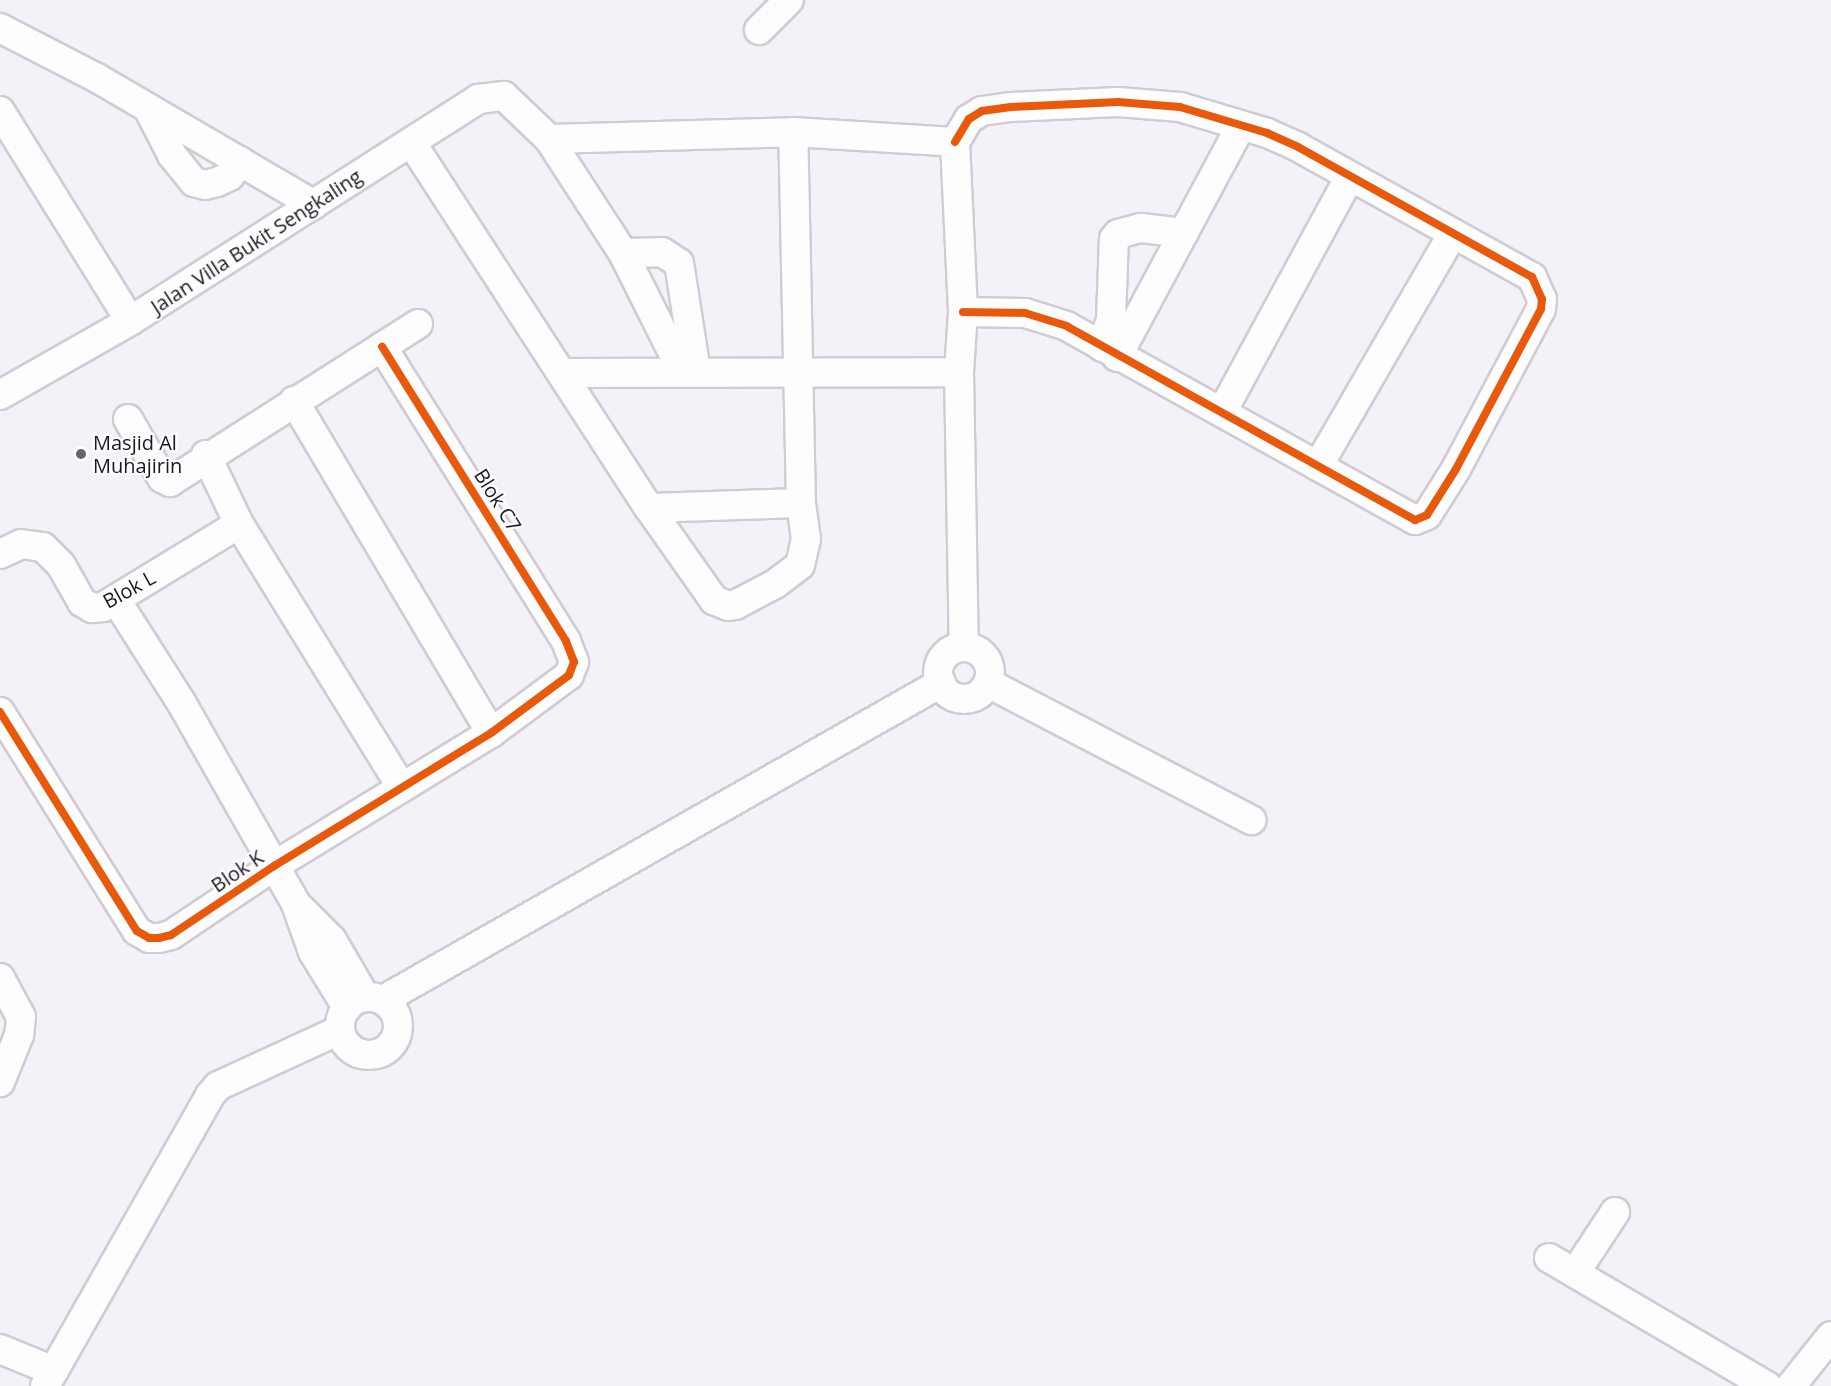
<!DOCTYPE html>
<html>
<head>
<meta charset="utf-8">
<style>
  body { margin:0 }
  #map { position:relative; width:1831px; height:1386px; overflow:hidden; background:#f4f2f8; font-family:"Open Sans",sans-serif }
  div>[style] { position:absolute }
  .roads { filter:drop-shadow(2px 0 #cfccd4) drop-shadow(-2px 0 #cfccd4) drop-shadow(0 2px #cfccd4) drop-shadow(0 -2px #cfccd4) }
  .minor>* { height:28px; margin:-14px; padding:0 14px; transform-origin:14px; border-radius:14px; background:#fdfdfe }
  .minor>.ring { margin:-14px; padding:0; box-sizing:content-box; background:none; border:28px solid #fdfdfe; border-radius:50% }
  .cycleway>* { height:8px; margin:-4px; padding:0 4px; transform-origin:4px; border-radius:4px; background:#e8590c }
  .dots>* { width:16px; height:16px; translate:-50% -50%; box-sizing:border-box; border:3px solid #fefefe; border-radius:50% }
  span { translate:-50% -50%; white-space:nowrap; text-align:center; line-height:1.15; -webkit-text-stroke:4.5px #fefefe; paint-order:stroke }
  .street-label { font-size:20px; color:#1b1721 }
  .poi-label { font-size:20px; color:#1b1721 }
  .left { translate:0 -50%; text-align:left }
</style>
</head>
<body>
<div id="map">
  <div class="roads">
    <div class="minor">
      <div style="left:0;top:28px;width:109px;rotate:27.3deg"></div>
      <div style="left:97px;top:78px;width:251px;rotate:30.3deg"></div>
      <div style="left:759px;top:30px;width:42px;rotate:-45deg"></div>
      <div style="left:148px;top:108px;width:53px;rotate:62.9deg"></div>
      <div style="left:172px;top:155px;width:35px;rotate:51deg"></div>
      <div style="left:194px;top:182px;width:11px;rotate:15deg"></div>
      <div style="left:205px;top:185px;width:12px;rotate:-14deg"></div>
      <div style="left:217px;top:182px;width:14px;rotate:-25deg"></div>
      <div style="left:230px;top:176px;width:18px;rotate:-56deg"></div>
      <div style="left:0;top:111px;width:247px;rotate:58.2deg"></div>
      <div style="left:549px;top:139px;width:244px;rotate:-1.6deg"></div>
      <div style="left:793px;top:132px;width:162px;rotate:3.5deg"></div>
      <div style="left:955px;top:142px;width:170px;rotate:87.3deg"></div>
      <div style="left:963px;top:312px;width:60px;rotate:93.8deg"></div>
      <div style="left:959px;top:372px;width:274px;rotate:89deg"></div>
      <div style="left:411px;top:142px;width:437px;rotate:57deg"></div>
      <div style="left:649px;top:508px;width:113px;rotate:54.8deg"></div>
      <div style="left:714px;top:600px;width:15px;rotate:23deg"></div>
      <div style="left:728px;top:606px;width:7px;rotate:-8deg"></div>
      <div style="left:735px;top:605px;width:45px;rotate:-27.7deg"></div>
      <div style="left:775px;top:584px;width:31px;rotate:-37deg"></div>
      <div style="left:800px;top:565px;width:27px;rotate:-77deg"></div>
      <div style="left:806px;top:539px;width:36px;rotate:-98deg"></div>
      <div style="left:955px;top:142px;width:27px;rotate:-59deg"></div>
      <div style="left:969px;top:119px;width:15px;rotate:-32deg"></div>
      <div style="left:982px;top:111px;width:29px;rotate:-8deg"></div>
      <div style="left:1011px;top:107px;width:107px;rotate:-2.7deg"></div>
      <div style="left:1118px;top:102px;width:62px;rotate:4.6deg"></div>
      <div style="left:1180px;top:107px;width:91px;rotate:16.6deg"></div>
      <div style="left:1267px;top:133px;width:34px;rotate:24deg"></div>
      <div style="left:1298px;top:147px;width:268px;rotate:29.1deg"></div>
      <div style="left:1532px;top:277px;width:24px;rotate:66deg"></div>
      <div style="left:1542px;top:299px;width:10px;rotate:96deg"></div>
      <div style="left:1541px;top:309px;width:181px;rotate:118deg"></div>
      <div style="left:1456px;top:469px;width:54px;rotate:122.2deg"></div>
      <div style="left:1427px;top:515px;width:13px;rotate:157deg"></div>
      <div style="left:1415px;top:520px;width:398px;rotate:-150.9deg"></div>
      <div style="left:1067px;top:326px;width:44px;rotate:-162.8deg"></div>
      <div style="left:1025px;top:313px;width:62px;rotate:-179.1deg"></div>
      <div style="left:623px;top:253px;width:39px;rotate:-1deg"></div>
      <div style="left:662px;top:252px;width:20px;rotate:33deg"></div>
      <div style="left:679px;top:263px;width:109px;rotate:81.1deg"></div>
      <div style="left:1102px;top:347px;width:29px;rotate:-72deg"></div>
      <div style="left:1111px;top:319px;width:80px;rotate:-87.9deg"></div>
      <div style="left:1114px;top:239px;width:6px;rotate:-51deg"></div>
      <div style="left:1118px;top:234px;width:24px;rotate:-15deg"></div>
      <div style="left:1141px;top:228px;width:43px;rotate:6.6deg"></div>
      <div style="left:1117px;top:357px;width:262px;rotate:-61.8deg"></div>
      <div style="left:564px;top:373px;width:395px;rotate:-0.1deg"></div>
      <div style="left:0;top:395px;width:150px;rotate:-29.6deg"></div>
      <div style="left:130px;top:321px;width:413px;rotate:-32.5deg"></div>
      <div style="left:478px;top:99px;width:26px;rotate:-7deg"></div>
      <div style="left:504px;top:96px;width:62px;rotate:43.7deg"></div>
      <div style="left:549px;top:139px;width:136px;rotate:57deg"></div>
      <div style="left:623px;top:253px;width:132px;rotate:63.4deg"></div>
      <div style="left:294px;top:401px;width:386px;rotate:59.3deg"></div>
      <div style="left:1222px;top:412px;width:268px;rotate:-61.5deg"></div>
      <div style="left:128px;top:419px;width:68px;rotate:60deg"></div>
      <div style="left:162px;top:478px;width:9px;rotate:27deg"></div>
      <div style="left:170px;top:482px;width:294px;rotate:-32.5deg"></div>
      <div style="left:206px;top:455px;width:76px;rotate:64.4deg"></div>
      <div style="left:239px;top:524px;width:308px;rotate:58.3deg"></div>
      <div style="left:1318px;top:466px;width:269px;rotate:-59.9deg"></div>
      <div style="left:649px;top:508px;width:152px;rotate:-1.9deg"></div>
      <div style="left:801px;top:503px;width:371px;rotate:-91.2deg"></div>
      <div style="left:0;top:554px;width:23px;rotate:-25deg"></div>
      <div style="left:21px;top:544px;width:22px;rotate:8deg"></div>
      <div style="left:43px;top:547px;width:25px;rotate:45deg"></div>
      <div style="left:61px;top:565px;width:43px;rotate:60.4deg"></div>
      <div style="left:82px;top:602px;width:12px;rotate:31deg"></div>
      <div style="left:92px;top:608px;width:11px;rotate:-5deg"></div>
      <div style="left:103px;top:607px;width:159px;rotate:-31.4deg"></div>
      <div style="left:116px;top:600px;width:121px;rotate:57.5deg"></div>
      <div style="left:181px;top:702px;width:232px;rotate:60.3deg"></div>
      <div style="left:296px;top:904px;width:51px;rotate:70.5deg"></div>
      <div style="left:313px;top:952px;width:65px;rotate:58.3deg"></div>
      <div class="ring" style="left:938px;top:647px;width:24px;height:24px"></div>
      <div style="left:988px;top:683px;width:297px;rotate:27.5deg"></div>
      <div style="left:0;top:712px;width:258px;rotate:58deg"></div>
      <div style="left:137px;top:931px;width:14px;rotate:30deg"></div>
      <div style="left:149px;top:938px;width:10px"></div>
      <div style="left:159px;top:938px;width:12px;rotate:-14deg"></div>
      <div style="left:171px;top:935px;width:124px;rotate:-33.8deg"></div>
      <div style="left:274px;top:866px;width:255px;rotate:-31.5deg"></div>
      <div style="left:491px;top:733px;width:97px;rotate:-36.6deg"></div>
      <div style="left:569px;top:675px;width:14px;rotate:-69deg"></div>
      <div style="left:574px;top:662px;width:22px;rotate:-111deg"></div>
      <div style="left:566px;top:641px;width:347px;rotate:-122deg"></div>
      <div style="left:300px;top:908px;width:45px;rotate:45deg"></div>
      <div style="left:332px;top:940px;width:66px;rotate:59.9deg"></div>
      <div style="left:0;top:978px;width:44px;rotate:61.7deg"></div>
      <div style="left:21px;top:1017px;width:18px;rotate:96deg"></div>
      <div style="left:19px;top:1035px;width:51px;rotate:112deg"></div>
      <div class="ring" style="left:340px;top:997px;width:30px;height:30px"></div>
      <div style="left:383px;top:1000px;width:642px;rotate:-29.6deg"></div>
      <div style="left:1549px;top:1258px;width:253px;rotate:30.4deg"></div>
      <div style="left:1575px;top:1273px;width:73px;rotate:-56.7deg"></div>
      <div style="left:0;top:1349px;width:58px;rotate:22.2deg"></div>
      <div style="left:45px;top:1386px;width:335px;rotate:-60.4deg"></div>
      <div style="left:210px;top:1095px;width:12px;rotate:-48deg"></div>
      <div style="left:218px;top:1086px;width:134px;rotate:-24.7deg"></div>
      <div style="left:1791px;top:1386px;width:64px;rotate:-51.3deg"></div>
    </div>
  </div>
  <div class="cycleway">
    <div style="left:955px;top:142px;width:27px;rotate:-59deg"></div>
    <div style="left:969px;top:119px;width:15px;rotate:-32deg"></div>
    <div style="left:982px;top:111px;width:29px;rotate:-8deg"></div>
    <div style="left:1011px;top:107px;width:107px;rotate:-2.7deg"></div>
    <div style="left:1118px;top:102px;width:62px;rotate:4.6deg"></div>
    <div style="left:1180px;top:107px;width:91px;rotate:16.6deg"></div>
    <div style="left:1267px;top:133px;width:34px;rotate:24deg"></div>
    <div style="left:1298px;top:147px;width:268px;rotate:29.1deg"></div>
    <div style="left:1532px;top:277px;width:24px;rotate:66deg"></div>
    <div style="left:1542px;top:299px;width:10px;rotate:96deg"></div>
    <div style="left:1541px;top:309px;width:181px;rotate:118deg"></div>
    <div style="left:1456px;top:469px;width:54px;rotate:122.2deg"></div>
    <div style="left:1427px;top:515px;width:13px;rotate:157deg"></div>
    <div style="left:1415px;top:520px;width:398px;rotate:-150.9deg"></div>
    <div style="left:1067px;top:326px;width:44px;rotate:-162.8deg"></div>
    <div style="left:1025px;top:313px;width:62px;rotate:-179.1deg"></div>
    <div style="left:0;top:712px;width:258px;rotate:58deg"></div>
    <div style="left:137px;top:931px;width:14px;rotate:30deg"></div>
    <div style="left:149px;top:938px;width:10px"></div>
    <div style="left:159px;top:938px;width:12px;rotate:-14deg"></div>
    <div style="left:171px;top:935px;width:124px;rotate:-33.8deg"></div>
    <div style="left:274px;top:866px;width:255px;rotate:-31.5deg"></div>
    <div style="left:491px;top:733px;width:97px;rotate:-36.6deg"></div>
    <div style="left:569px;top:675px;width:14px;rotate:-69deg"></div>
    <div style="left:574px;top:662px;width:22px;rotate:-111deg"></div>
    <div style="left:566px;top:641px;width:347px;rotate:-122deg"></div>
  </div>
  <div class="dots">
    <div style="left:81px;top:454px;background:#67646c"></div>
  </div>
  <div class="street-label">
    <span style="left:256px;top:241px;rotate:-33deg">Jalan Villa Bukit Sengkaling</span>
    <span style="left:498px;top:500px;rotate:58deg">Blok C7</span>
    <span style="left:129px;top:589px;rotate:-29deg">Blok L</span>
    <span style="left:237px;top:871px;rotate:-34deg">Blok K</span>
  </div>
  <div class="poi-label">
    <span class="left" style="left:93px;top:454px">Masjid Al<br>Muhajirin</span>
  </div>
</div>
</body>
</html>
